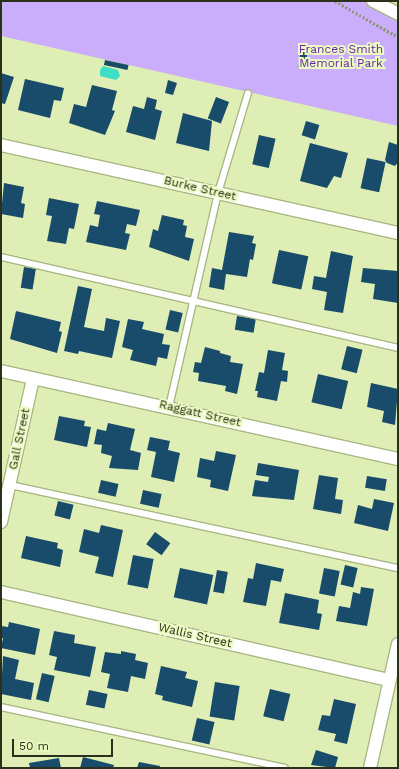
<!DOCTYPE html>
<html>
<head>
<meta charset="utf-8">
<style>
  body { margin:0 }
  #map { position:relative; width:399px; height:769px; overflow:hidden; background:#deeeb5; font-family:"Work Sans",sans-serif }
  div>[style] { position:absolute }
  .green>* { inset:0; background:#caadfb }
  .water>* { inset:0; background:#3fdec7 }
  .building>* { inset:0; background:#194b6b; transform-origin:0 0 }
  .path>* { height:2.5px; margin-top:-1.25px; transform-origin:0; background:repeating-linear-gradient(90deg,#8a966d 0 2px,transparent 0 4px) }
  .roads { filter:drop-shadow(1px 0 #a9b882) drop-shadow(-1px 0 #a9b882) drop-shadow(0 1px #a9b882) drop-shadow(0 -1px #a9b882) }
  .lane>* { height:6px; margin:-3px; padding:0 3px; transform-origin:3px; border-radius:3px; background:#fff }
  .street>* { height:12px; margin:-6px; padding:0 6px; transform-origin:6px; border-radius:6px; background:#fff }
  span { translate:-50% -50%; white-space:nowrap; text-align:center; line-height:1.15; -webkit-text-stroke:4px #ebfbc2; paint-order:stroke }
  .park-label { font-size:12px; color:#6724a9 }
  .street-label { font-size:12px; color:#2a301a }
  .frame { position:absolute; inset:0; border:2px solid #2a301a; pointer-events:none }
  .scale { position:absolute; left:12px; top:739px; width:101px; height:18px; box-sizing:border-box; border:2px solid #2a301a; border-top:0; padding-left:5px; font-size:12px; line-height:14px; white-space:nowrap; color:#2a301a; -webkit-text-stroke:3px #ebfbc2; paint-order:stroke }
</style>
</head>
<body>
<div id="map">
  <div class="green">
    <div style="clip-path:polygon(1px 1px,373px 1px,398px 14px,398px 126px,1px 36px)"></div>
  </div>
  <div class="water">
    <div style="clip-path:polygon(103px 66px,118px 70px,120px 76px,116px 80px,100px 76px,100px 70px)"></div>
  </div>
  <div class="building">
    <div style="left:301px;top:48px;width:7px;height:20px;rotate:8deg"></div>
    <div style="left:105px;top:60px;width:24px;height:5px;rotate:12deg"></div>
    <div style="clip-path:polygon(1px 73px,14px 77px,5px 104px,1px 103px)"></div>
    <div style="clip-path:polygon(25px 79px,64px 88px,61px 101px,54px 100px,50px 118px,18px 110px)"></div>
    <div style="clip-path:polygon(168px 80px,177px 83px,173px 95px,165px 93px)"></div>
    <div style="clip-path:polygon(92px 85px,117px 91px,112px 110px,115px 111px,105px 135px,69px 123px,74px 104px,86px 107px)"></div>
    <div style="clip-path:polygon(147px 97px,157px 100px,155px 109px,162px 111px,155px 140px,126px 132px,133px 106px,144px 109px)"></div>
    <div style="left:216px;top:97px;width:14px;height:23px;rotate:21deg"></div>
    <div style="clip-path:polygon(183px 113px,212px 121px,209px 151px,176px 143px)"></div>
    <div style="left:306px;top:121px;width:14px;height:15px;rotate:17deg"></div>
    <div style="left:259px;top:135px;width:17px;height:30px;rotate:13deg"></div>
    <div style="clip-path:polygon(389px 142px,398px 145px,398px 162px,395px 166px,387px 163px,385px 160px)"></div>
    <div style="clip-path:polygon(310px 143px,348px 153px,341px 178px,334px 176px,327px 188px,300px 181px)"></div>
    <div style="left:367px;top:158px;width:19px;height:31px;rotate:12deg"></div>
    <div style="clip-path:polygon(4px 183px,24px 187px,21px 203px,25px 204px,23px 218px,1px 214px)"></div>
    <div style="clip-path:polygon(49px 198px,79px 204px,74px 229px,69px 228px,66px 244px,47px 241px,52px 216px,46px 215px)"></div>
    <div style="clip-path:polygon(97px 201px,140px 210px,136px 226px,127px 224px,125px 233px,130px 234px,126px 250px,86px 242px,90px 225px,98px 227px,100px 215px,94px 214px)"></div>
    <div style="clip-path:polygon(162px 215px,184px 220px,183px 225px,187px 226px,185px 237px,194px 239px,189px 261px,149px 247px,153px 229px,158px 231px)"></div>
    <div style="clip-path:polygon(229px 232px,254px 236px,252px 243px,256px 244px,253px 260px,250px 259px,247px 277px,226px 274px,224px 290px,209px 287px,212px 268px,222px 270px)"></div>
    <div style="left:279px;top:250px;width:30px;height:34px;rotate:12deg"></div>
    <div style="clip-path:polygon(331px 251px,353px 256px,343px 313px,324px 310px,327px 292px,312px 289px,314px 276px,326px 278px)"></div>
    <div style="left:24px;top:267px;width:12px;height:21px;rotate:9deg"></div>
    <div style="clip-path:polygon(363px 268px,398px 271px,398px 303px,373px 299px,375px 284px,361px 282px)"></div>
    <div style="clip-path:polygon(78px 286px,92px 289px,84px 327px,104px 331px,106px 318px,120px 321px,112px 358px,79px 351px,78px 354px,64px 351px)"></div>
    <div style="left:170px;top:310px;width:13px;height:20px;rotate:13deg"></div>
    <div style="clip-path:polygon(16px 311px,61px 322px,59px 331px,62px 332px,57px 353px,10px 339px)"></div>
    <div style="left:237px;top:316px;width:19px;height:14px;rotate:9deg"></div>
    <div style="clip-path:polygon(128px 319px,144px 322px,142px 329px,164px 334px,162px 344px,170px 345px,167px 359px,158px 357px,156px 366px,130px 360px,133px 350px,122px 347px)"></div>
    <div style="left:347px;top:346px;width:16px;height:24px;rotate:14deg"></div>
    <div style="clip-path:polygon(205px 347px,220px 351px,220px 353px,231px 356px,230px 362px,243px 364px,237px 394px,225px 391px,226px 386px,198px 381px,199px 373px,193px 372px,195px 362px,201px 363px)"></div>
    <div style="clip-path:polygon(268px 350px,285px 353px,282px 370px,288px 371px,287px 382px,281px 381px,277px 401px,257px 397px,258px 391px,255px 391px,259px 372px,264px 373px)"></div>
    <div style="left:318px;top:374px;width:31px;height:29px;rotate:13deg"></div>
    <div style="clip-path:polygon(371px 383px,398px 389px,395px 425px,382px 422px,384px 411px,367px 407px)"></div>
    <div style="clip-path:polygon(59px 416px,85px 421px,84px 426px,91px 427px,87px 447px,54px 440px)"></div>
    <div style="clip-path:polygon(108px 423px,135px 429px,130px 450px,141px 453px,138px 470px,109px 468px,112px 456px,101px 453px,102px 445px,94px 444px,97px 429px,106px 431px)"></div>
    <div style="clip-path:polygon(150px 437px,170px 441px,168px 450px,180px 453px,174px 482px,151px 477px,156px 452px,147px 450px)"></div>
    <div style="clip-path:polygon(216px 451px,236px 455px,228px 491px,210px 487px,211px 480px,197px 477px,200px 458px,214px 461px)"></div>
    <div style="clip-path:polygon(258px 463px,299px 470px,294px 500px,252px 496px,255px 480px,268px 482px,269px 477px,256px 475px)"></div>
    <div style="clip-path:polygon(319px 475px,338px 478px,335px 499px,343px 500px,341px 514px,313px 509px)"></div>
    <div style="left:367px;top:476px;width:20px;height:12px;rotate:9deg"></div>
    <div style="left:101px;top:480px;width:18px;height:13px;rotate:13deg"></div>
    <div style="left:143px;top:490px;width:19px;height:14px;rotate:12deg"></div>
    <div style="clip-path:polygon(374px 499px,394px 503px,388px 531px,354px 523px,358px 505px,372px 509px)"></div>
    <div style="left:58px;top:501px;width:16px;height:15px;rotate:14deg"></div>
    <div style="clip-path:polygon(101px 525px,123px 530px,113px 577px,95px 573px,99px 557px,79px 552px,84px 529px,99px 533px)"></div>
    <div style="left:155px;top:532px;width:19px;height:15px;rotate:36deg"></div>
    <div style="clip-path:polygon(26px 536px,58px 543px,57px 548px,63px 550px,60px 567px,21px 558px)"></div>
    <div style="left:133px;top:555px;width:21px;height:30px;rotate:11deg"></div>
    <div style="clip-path:polygon(256px 563px,284px 569px,281px 582px,271px 580px,266px 606px,243px 602px,248px 578px,253px 579px)"></div>
    <div style="left:345px;top:565px;width:13px;height:20px;rotate:13deg"></div>
    <div style="left:180px;top:568px;width:34px;height:30px;rotate:12deg"></div>
    <div style="left:324px;top:568px;width:16px;height:26px;rotate:11deg"></div>
    <div style="left:217px;top:570px;width:11px;height:22px;rotate:10deg"></div>
    <div style="clip-path:polygon(361px 587px,374px 589px,367px 626px,336px 621px,339px 606px,350px 608px,353px 592px,360px 594px)"></div>
    <div style="clip-path:polygon(285px 593px,319px 600px,317px 613px,322px 614px,319px 630px,279px 623px)"></div>
    <div style="clip-path:polygon(9px 622px,40px 629px,35px 655px,1px 648px,3px 638px,1px 638px,1px 626px,8px 627px)"></div>
    <div style="clip-path:polygon(54px 631px,75px 635px,74px 643px,96px 647px,90px 677px,54px 670px,57px 657px,49px 655px)"></div>
    <div style="clip-path:polygon(121px 651px,136px 654px,135px 660px,148px 663px,145px 679px,131px 676px,128px 692px,107px 688px,110px 674px,101px 672px,105px 652px,121px 654px)"></div>
    <div style="clip-path:polygon(3px 656px,19px 660px,15px 679px,34px 683px,31px 700px,1px 694px)"></div>
    <div style="clip-path:polygon(161px 666px,187px 672px,185px 678px,198px 681px,192px 707px,162px 700px,163px 696px,155px 694px)"></div>
    <div style="left:42px;top:673px;width:13px;height:27px;rotate:13deg"></div>
    <div style="left:215px;top:682px;width:25px;height:35px;rotate:9deg"></div>
    <div style="left:270px;top:689px;width:21px;height:28px;rotate:14deg"></div>
    <div style="left:89px;top:690px;width:19px;height:15px;rotate:12deg"></div>
    <div style="clip-path:polygon(334px 699px,356px 704px,347px 744px,334px 741px,336px 734px,318px 730px,322px 715px,330px 716px)"></div>
    <div style="left:197px;top:718px;width:18px;height:23px;rotate:13deg"></div>
    <div style="clip-path:polygon(316px 750px,338px 757px,335px 768px,311px 765px)"></div>
    <div style="clip-path:polygon(83px 757px,114px 765px,113px 768px,80px 768px)"></div>
    <div style="clip-path:polygon(59px 758px,61px 768px,30px 768px,29px 763px)"></div>
    <div style="clip-path:polygon(139px 762px,160px 766px,160px 768px,137px 768px)"></div>
  </div>
  <div class="path">
    <div style="left:335px;top:1px;width:73px;rotate:29.7deg"></div>
  </div>
  <div class="roads">
    <div class="lane">
      <div style="left:1px;top:257px;width:407px;rotate:12.9deg"></div>
      <div style="left:169px;top:407px;width:220px;rotate:-77.1deg"></div>
      <div style="left:218px;top:193px;width:104px;rotate:-73.3deg"></div>
      <div style="left:10px;top:485px;width:397px;rotate:12.1deg"></div>
      <div style="left:1px;top:707px;width:290px;rotate:12.1deg"></div>
    </div>
    <div class="street">
      <div style="left:373px;top:1px;width:28px;rotate:27deg"></div>
      <div style="left:1px;top:145px;width:407px;rotate:12.5deg"></div>
      <div style="left:1px;top:371px;width:407px;rotate:12.5deg"></div>
      <div style="left:1px;top:522px;width:147px;rotate:-77.4deg"></div>
      <div style="left:1px;top:592px;width:398px;rotate:12.8deg"></div>
      <div style="left:370px;top:768px;width:127px;rotate:-77.3deg"></div>
    </div>
  </div>
  <div class="park-label">
    <span style="left:341px;top:57px">Frances Smith<br>Memorial Park</span>
  </div>
  <div class="street-label">
    <span style="left:200px;top:189px;rotate:13deg">Burke Street</span>
    <span style="left:200px;top:414px;rotate:13deg">Raggatt Street</span>
    <span style="left:20px;top:439px;rotate:-78deg">Gall Street</span>
    <span style="left:195px;top:636px;rotate:13deg">Wallis Street</span>
  </div>
  <div class="frame"></div>
  <div class="scale">50 m</div>
</div>
</body>
</html>
